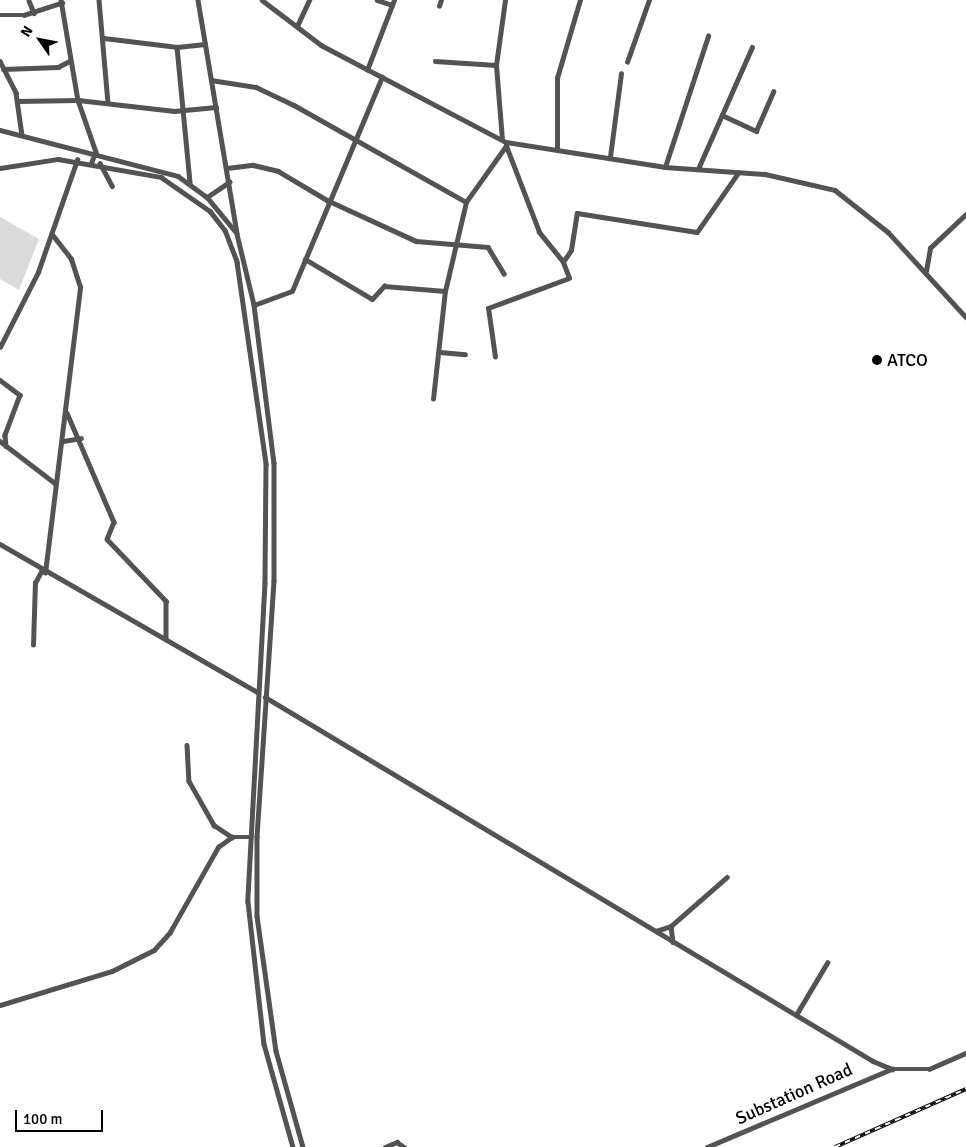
<!DOCTYPE html>
<html>
<head>
<meta charset="utf-8">
<style>
  body { margin:0 }
  #map { position:relative; width:966px; height:1147px; overflow:hidden; background:#fff; font-family:Signika,sans-serif }
  div>[style] { position:absolute }
  .green>* { inset:0; background:#dadada }
  .minor>* { height:4.5px; margin:-2.25px; padding:0 2.25px; transform-origin:2.25px; border-radius:2.25px; background:#535353 }
  .rail>* { height:4px; margin-top:-2px; transform-origin:0; background:repeating-linear-gradient(90deg,#fff 0 5.5px,#000 0 11px); box-sizing:border-box; border-block:1px solid #000 }
  .dots>* { width:14px; height:14px; translate:-50% -50%; box-sizing:border-box; border:2px solid #fff; border-radius:50% }
  span { translate:-50% -50%; white-space:nowrap; text-align:center; line-height:1.15; -webkit-text-stroke:4.5px #fff; paint-order:stroke }
  .poi-label { font-size:18px; color:#000 }
  .left { translate:0 -50%; text-align:left }
  .street-label { font-size:18px; color:#000 }
  .north { position:absolute; left:15px; top:15px; width:50px; height:50px; -webkit-text-stroke:4px #fff; paint-order:stroke; rotate:303deg; font-size:14px; font-weight:700; line-height:20px; text-align:center; color:#000 }
  .north::after { content:''; display:block; margin:auto; width:18px; height:22px; background:#000; clip-path:polygon(50% 0,100% 100%,50% 72%,0 100%) }
  .scale { position:absolute; left:15px; top:1110px; width:88px; height:22px; box-sizing:border-box; border:2px solid #000; border-top:0; padding-left:6px; font-size:15px; line-height:18px; white-space:nowrap; color:#000; -webkit-text-stroke:4px #fff; paint-order:stroke }
</style>
</head>
<body>
<div id="map">
  <div class="green">
    <div style="clip-path:polygon(0 217px,39px 239px,19px 290px,0 279px)"></div>
  </div>
  <div class="minor">
    <div style="left:61px;top:0;width:101px;rotate:80.4deg"></div>
    <div style="left:78px;top:100px;width:55px;rotate:70.9deg"></div>
    <div style="left:96px;top:152px;width:11px;rotate:112deg"></div>
    <div style="left:99px;top:0;width:102px;rotate:85deg"></div>
    <div style="left:198px;top:0;width:237px;rotate:80.5deg"></div>
    <div style="left:237px;top:234px;width:73px;rotate:76.5deg"></div>
    <div style="left:254px;top:305px;width:159px;rotate:82.8deg"></div>
    <div style="left:274px;top:463px;width:118px;rotate:90deg"></div>
    <div style="left:274px;top:581px;width:256px;rotate:93.8deg"></div>
    <div style="left:257px;top:836px;width:80px;rotate:90deg"></div>
    <div style="left:257px;top:916px;width:136px;rotate:82deg"></div>
    <div style="left:276px;top:1051px;width:100px;rotate:74.3deg"></div>
    <div style="left:262px;top:0;width:74px;rotate:37.3deg"></div>
    <div style="left:321px;top:45px;width:209px;rotate:27.7deg"></div>
    <div style="left:506px;top:142px;width:161px;rotate:8.9deg"></div>
    <div style="left:665px;top:167px;width:100px;rotate:4deg"></div>
    <div style="left:765px;top:174px;width:72px;rotate:12.9deg"></div>
    <div style="left:835px;top:190px;width:68px;rotate:38.4deg"></div>
    <div style="left:888px;top:232px;width:115px;rotate:47.5deg"></div>
    <div style="left:377px;top:0;width:16px;rotate:18deg"></div>
    <div style="left:29px;top:1px;width:13px;rotate:67deg"></div>
    <div style="left:439px;top:6px;width:6px;rotate:-72deg"></div>
    <div style="left:0;top:15px;width:24px"></div>
    <div style="left:24px;top:15px;width:40px;rotate:-18deg"></div>
    <div style="left:297px;top:26px;width:29px;rotate:-65deg"></div>
    <div style="left:104px;top:38px;width:74px;rotate:7deg"></div>
    <div style="left:177px;top:47px;width:28px;rotate:-6deg"></div>
    <div style="left:177px;top:47px;width:137px;rotate:84.5deg"></div>
    <div style="left:0;top:61px;width:36px;rotate:63deg"></div>
    <div style="left:16px;top:93px;width:42px;rotate:81.9deg"></div>
    <div style="left:435px;top:61px;width:61px;rotate:3.8deg"></div>
    <div style="left:627px;top:62px;width:66px;rotate:-70.5deg"></div>
    <div style="left:3px;top:69px;width:55px;rotate:-2.1deg"></div>
    <div style="left:58px;top:67px;width:13px;rotate:-27deg"></div>
    <div style="left:367px;top:70px;width:75px;rotate:-68.9deg"></div>
    <div style="left:211px;top:80px;width:46px;rotate:8.8deg"></div>
    <div style="left:256px;top:87px;width:42px;rotate:25.3deg"></div>
    <div style="left:294px;top:105px;width:197px;rotate:29.4deg"></div>
    <div style="left:18px;top:101px;width:60px;rotate:-1deg"></div>
    <div style="left:78px;top:100px;width:97px;rotate:6.5deg"></div>
    <div style="left:174px;top:111px;width:42px;rotate:-5.4deg"></div>
    <div style="left:722px;top:115px;width:38px;rotate:25deg"></div>
    <div style="left:756px;top:131px;width:43px;rotate:-66.4deg"></div>
    <div style="left:0;top:130px;width:184px;rotate:14.5deg"></div>
    <div style="left:178px;top:176px;width:36px;rotate:36deg"></div>
    <div style="left:207px;top:197px;width:44px;rotate:50.5deg"></div>
    <div style="left:502px;top:140px;width:75px;rotate:-94.6deg"></div>
    <div style="left:496px;top:65px;width:66px;rotate:-82.1deg"></div>
    <div style="left:557px;top:150px;width:72px;rotate:-90deg"></div>
    <div style="left:557px;top:78px;width:81px;rotate:-73.6deg"></div>
    <div style="left:610px;top:157px;width:84px;rotate:-82.5deg"></div>
    <div style="left:100px;top:163px;width:26px;rotate:62deg"></div>
    <div style="left:665px;top:167px;width:138px;rotate:-71.8deg"></div>
    <div style="left:0;top:168px;width:59px;rotate:-8.8deg"></div>
    <div style="left:58px;top:159px;width:105px;rotate:9.9deg"></div>
    <div style="left:161px;top:177px;width:60px;rotate:34.8deg"></div>
    <div style="left:210px;top:211px;width:24px;rotate:52deg"></div>
    <div style="left:225px;top:230px;width:34px;rotate:69deg"></div>
    <div style="left:237px;top:262px;width:204px;rotate:81.8deg"></div>
    <div style="left:266px;top:464px;width:119px;rotate:90.5deg"></div>
    <div style="left:265px;top:583px;width:319px;rotate:93.1deg"></div>
    <div style="left:248px;top:902px;width:143px;rotate:83.6deg"></div>
    <div style="left:264px;top:1044px;width:107px;rotate:74.3deg"></div>
    <div style="left:227px;top:168px;width:26px;rotate:-7deg"></div>
    <div style="left:253px;top:165px;width:26px;rotate:13deg"></div>
    <div style="left:278px;top:171px;width:57px;rotate:30.6deg"></div>
    <div style="left:327px;top:200px;width:98px;rotate:24.7deg"></div>
    <div style="left:416px;top:241px;width:72px;rotate:4.8deg"></div>
    <div style="left:488px;top:247px;width:31px;rotate:59deg"></div>
    <div style="left:698px;top:169px;width:133px;rotate:-66.1deg"></div>
    <div style="left:207px;top:197px;width:27px;rotate:-34deg"></div>
    <div style="left:305px;top:259px;width:78px;rotate:30.8deg"></div>
    <div style="left:372px;top:299px;width:18px;rotate:-47deg"></div>
    <div style="left:384px;top:286px;width:61px;rotate:4.7deg"></div>
    <div style="left:563px;top:262px;width:14px;rotate:-56deg"></div>
    <div style="left:571px;top:250px;width:37px;rotate:-81deg"></div>
    <div style="left:577px;top:213px;width:121px;rotate:9deg"></div>
    <div style="left:697px;top:232px;width:72px;rotate:-55.2deg"></div>
    <div style="left:926px;top:271px;width:23px;rotate:-80deg"></div>
    <div style="left:930px;top:248px;width:50px;rotate:-43.4deg"></div>
    <div style="left:254px;top:305px;width:40px;rotate:-20.2deg"></div>
    <div style="left:292px;top:291px;width:232px;rotate:-67.2deg"></div>
    <div style="left:0;top:347px;width:84px;rotate:-63.1deg"></div>
    <div style="left:38px;top:272px;width:119px;rotate:-70.8deg"></div>
    <div style="left:440px;top:352px;width:25px;rotate:5deg"></div>
    <div style="left:495px;top:357px;width:49px;rotate:-98.1deg"></div>
    <div style="left:488px;top:308px;width:86px;rotate:-20.3deg"></div>
    <div style="left:569px;top:278px;width:17px;rotate:-111deg"></div>
    <div style="left:563px;top:262px;width:38px;rotate:-129deg"></div>
    <div style="left:539px;top:232px;width:92px;rotate:-111deg"></div>
    <div style="left:0;top:380px;width:25px;rotate:37deg"></div>
    <div style="left:20px;top:395px;width:43px;rotate:110.6deg"></div>
    <div style="left:5px;top:435px;width:11px;rotate:85deg"></div>
    <div style="left:433px;top:399px;width:109px;rotate:-83.7deg"></div>
    <div style="left:445px;top:291px;width:91px;rotate:-76.7deg"></div>
    <div style="left:466px;top:202px;width:69px;rotate:-54.5deg"></div>
    <div style="left:67px;top:413px;width:119px;rotate:66.7deg"></div>
    <div style="left:114px;top:522px;width:18px;rotate:112deg"></div>
    <div style="left:107px;top:539px;width:86px;rotate:46.4deg"></div>
    <div style="left:166px;top:601px;width:37px;rotate:90deg"></div>
    <div style="left:0;top:441px;width:69px;rotate:37.4deg"></div>
    <div style="left:63px;top:441px;width:18px;rotate:-9deg"></div>
    <div style="left:0;top:544px;width:297px;rotate:29.9deg"></div>
    <div style="left:45px;top:573px;width:288px;rotate:-83deg"></div>
    <div style="left:80px;top:287px;width:29px;rotate:-108deg"></div>
    <div style="left:71px;top:259px;width:31px;rotate:-128deg"></div>
    <div style="left:33px;top:645px;width:62px;rotate:-88.2deg"></div>
    <div style="left:35px;top:583px;width:15px;rotate:-62deg"></div>
    <div style="left:265px;top:697px;width:709px;rotate:30.91deg"></div>
    <div style="left:873px;top:1061px;width:21px;rotate:23deg"></div>
    <div style="left:892px;top:1069px;width:37px"></div>
    <div style="left:929px;top:1069px;width:40px;rotate:-23.4deg"></div>
    <div style="left:187px;top:745px;width:36px;rotate:87deg"></div>
    <div style="left:189px;top:781px;width:51px;rotate:60.4deg"></div>
    <div style="left:214px;top:825px;width:22px;rotate:34deg"></div>
    <div style="left:671px;top:926px;width:16px;rotate:83deg"></div>
    <div style="left:656px;top:931px;width:16px;rotate:-18deg"></div>
    <div style="left:671px;top:926px;width:74px;rotate:-41.2deg"></div>
    <div style="left:0;top:1005px;width:117px;rotate:-16.9deg"></div>
    <div style="left:112px;top:971px;width:47px;rotate:-26.6deg"></div>
    <div style="left:154px;top:950px;width:24px;rotate:-48deg"></div>
    <div style="left:170px;top:932px;width:98px;rotate:-60.5deg"></div>
    <div style="left:218px;top:847px;width:17px;rotate:-36deg"></div>
    <div style="left:232px;top:837px;width:16px"></div>
    <div style="left:796px;top:1015px;width:61px;rotate:-59.2deg"></div>
    <div style="left:385px;top:1147px;width:13px;rotate:-23deg"></div>
    <div style="left:397px;top:1142px;width:9px;rotate:36deg"></div>
    <div style="left:707px;top:1147px;width:201px;rotate:-22.9deg"></div>
  </div>
  <div class="rail">
    <div style="left:835px;top:1147px;width:143px;rotate:-23.9deg"></div>
  </div>
  <div class="dots">
    <div style="left:877px;top:360px;background:#000"></div>
  </div>
  <div class="poi-label">
    <span class="left" style="left:887px;top:360px">ATCO</span>
  </div>
  <div class="street-label">
    <span style="left:794px;top:1094px;rotate:-24deg">Substation Road</span>
  </div>
  <div class="north">N</div>
  <div class="scale">100 m</div>
</div>
</body>
</html>
